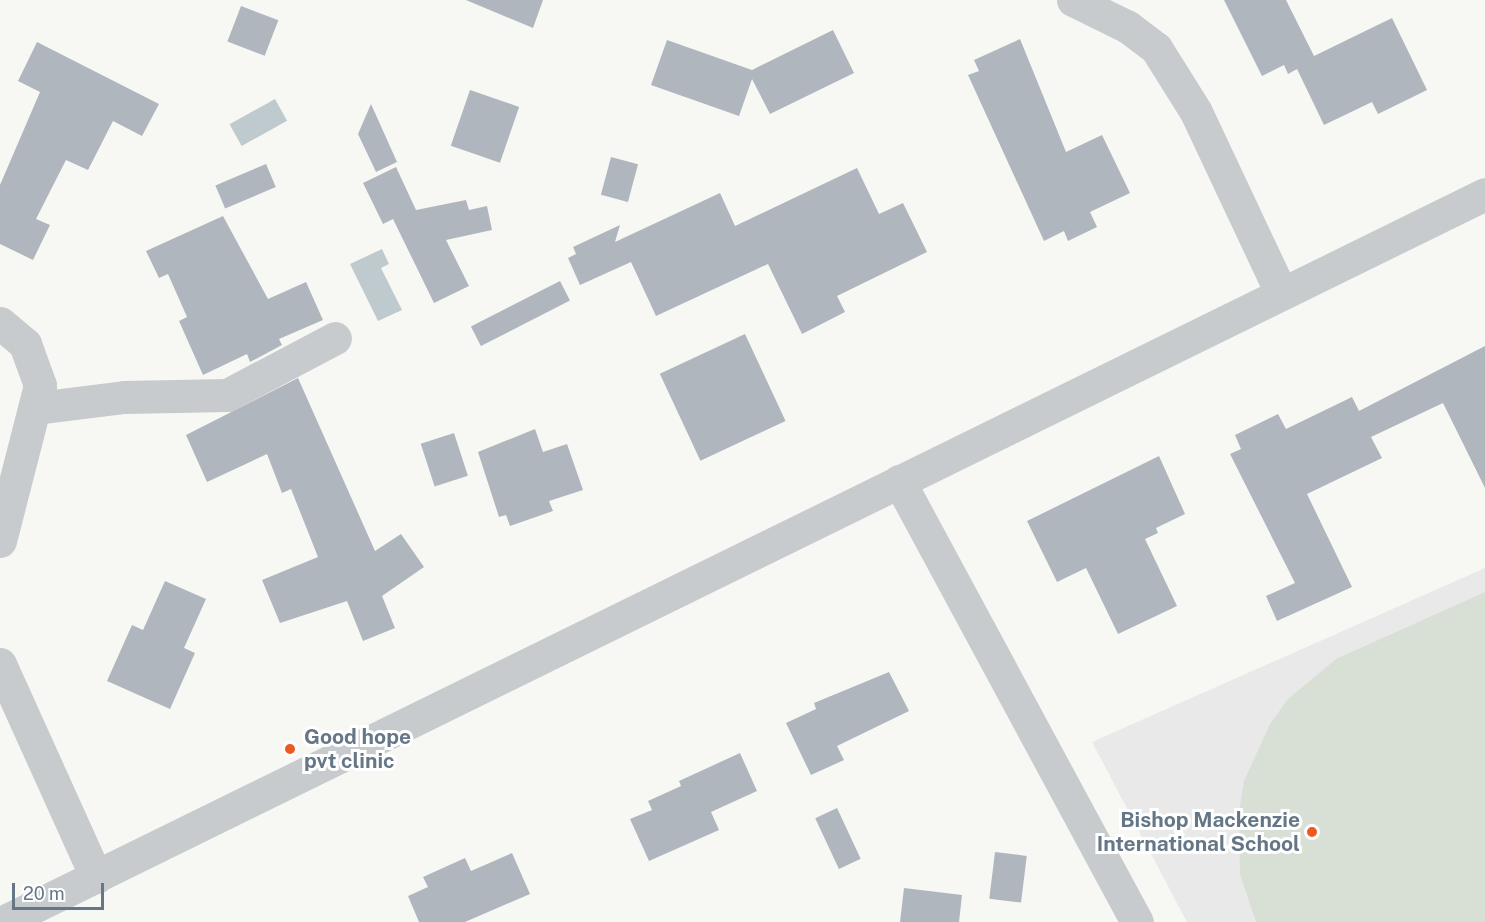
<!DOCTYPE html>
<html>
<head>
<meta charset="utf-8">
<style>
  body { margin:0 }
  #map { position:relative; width:1485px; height:922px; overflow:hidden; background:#f7f8f4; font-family:"Public Sans",sans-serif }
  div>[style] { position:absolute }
  .built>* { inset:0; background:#e8e9e8 }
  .green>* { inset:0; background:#d8e0d5 }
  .water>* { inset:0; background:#becace; transform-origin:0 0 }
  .building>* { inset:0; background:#afb6bd; transform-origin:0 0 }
  .minor>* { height:33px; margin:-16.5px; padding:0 16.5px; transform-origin:16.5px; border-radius:16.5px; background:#c7cbce }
  .dots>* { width:16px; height:16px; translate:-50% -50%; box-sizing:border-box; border:3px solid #fff; border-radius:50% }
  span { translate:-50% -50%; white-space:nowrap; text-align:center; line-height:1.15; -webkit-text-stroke:6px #fff; paint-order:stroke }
  .poi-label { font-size:21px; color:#657687; font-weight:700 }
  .left { translate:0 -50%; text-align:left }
  .right { translate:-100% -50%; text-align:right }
  .scale { position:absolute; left:12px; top:883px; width:92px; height:27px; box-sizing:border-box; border:3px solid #657687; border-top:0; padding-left:8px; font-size:18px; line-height:21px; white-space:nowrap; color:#657687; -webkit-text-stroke:4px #fff; paint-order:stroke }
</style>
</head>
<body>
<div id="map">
  <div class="built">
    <div style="clip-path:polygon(1485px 568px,1485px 922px,1187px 922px,1092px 742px)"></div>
  </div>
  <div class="green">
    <div style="clip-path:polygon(1485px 592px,1485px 922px,1256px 922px,1240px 874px,1239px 812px,1244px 781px,1270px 724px,1288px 699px,1336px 659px)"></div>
  </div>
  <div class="water">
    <div style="left:275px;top:99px;width:25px;height:52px;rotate:61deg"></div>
    <div style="clip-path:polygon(382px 249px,389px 264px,381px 268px,402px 310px,378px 321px,350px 264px)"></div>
  </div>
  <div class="building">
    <div style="clip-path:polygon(466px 0,543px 0,533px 28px)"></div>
    <div style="clip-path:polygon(1224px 0,1286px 0,1314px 56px,1392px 18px,1427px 90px,1378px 114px,1372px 102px,1324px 125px,1297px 69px,1288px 74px,1284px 65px,1262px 76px)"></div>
    <div style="left:241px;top:6px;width:40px;height:38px;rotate:21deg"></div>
    <div style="clip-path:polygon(833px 30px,854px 73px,770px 114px,752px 79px,739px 116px,651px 85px,667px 40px,752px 70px)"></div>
    <div style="clip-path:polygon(1020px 39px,1066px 152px,1102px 135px,1130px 193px,1090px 212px,1097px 227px,1068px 241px,1064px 231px,1044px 241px,968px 75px,979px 71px,974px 60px)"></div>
    <div style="clip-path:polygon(37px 42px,159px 104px,142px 136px,113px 121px,88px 170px,66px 160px,36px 219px,50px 225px,33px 260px,0 244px,0 185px,40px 92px,18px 81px)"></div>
    <div style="left:470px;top:90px;width:52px;height:59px;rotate:19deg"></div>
    <div style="clip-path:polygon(371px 104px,397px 162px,376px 172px,358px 134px)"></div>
    <div style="left:611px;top:157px;width:28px;height:39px;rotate:15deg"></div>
    <div style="left:266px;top:164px;width:25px;height:55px;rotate:67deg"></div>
    <div style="clip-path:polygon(396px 167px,416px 210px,466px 200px,469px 210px,487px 206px,492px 230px,446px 240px,469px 286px,434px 303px,393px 219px,383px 224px,363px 183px)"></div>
    <div style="clip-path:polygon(857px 168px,879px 214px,903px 203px,927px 252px,837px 296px,845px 312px,802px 334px,768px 264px,656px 316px,631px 262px,580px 285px,568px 258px,576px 254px,573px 247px,620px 225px,615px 242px,720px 193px,735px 226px)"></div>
    <div style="clip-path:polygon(223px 216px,268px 299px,306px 282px,323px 320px,279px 339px,282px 345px,250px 362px,247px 354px,203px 375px,179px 321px,187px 317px,168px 274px,159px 278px,146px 251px)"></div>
    <div style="left:560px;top:281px;width:22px;height:100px;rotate:63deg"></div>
    <div style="left:745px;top:334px;width:96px;height:94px;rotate:65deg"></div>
    <div style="clip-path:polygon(1485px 346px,1485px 488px,1443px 403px,1371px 437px,1382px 458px,1307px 494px,1352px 587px,1277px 621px,1266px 596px,1295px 583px,1230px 454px,1241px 449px,1235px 435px,1278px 414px,1286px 429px,1352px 397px,1359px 411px)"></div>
    <div style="clip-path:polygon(298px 378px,375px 551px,401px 534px,424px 567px,382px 596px,395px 628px,363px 641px,347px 601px,280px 623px,262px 580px,318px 557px,291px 489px,282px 493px,267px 454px,207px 482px,186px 435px)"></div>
    <div style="clip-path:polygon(535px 429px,543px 452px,567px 444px,583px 490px,549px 501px,553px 511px,510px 526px,506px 515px,499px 517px,478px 452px)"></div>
    <div style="left:454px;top:433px;width:45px;height:35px;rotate:72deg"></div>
    <div style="clip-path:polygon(1159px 456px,1185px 514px,1156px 528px,1158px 533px,1145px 539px,1177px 606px,1118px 634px,1086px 568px,1057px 582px,1027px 521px)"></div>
    <div style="clip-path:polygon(165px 581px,206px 599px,184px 648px,195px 653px,170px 709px,107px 681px,132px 625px,143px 630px)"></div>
    <div style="clip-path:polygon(889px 672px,909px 711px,837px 746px,844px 760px,811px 775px,786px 723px,816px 709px,814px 703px)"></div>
    <div style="clip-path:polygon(740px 753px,757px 791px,711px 812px,719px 830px,649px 861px,630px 819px,652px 810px,648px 801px,681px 786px,679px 781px)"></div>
    <div style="left:837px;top:808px;width:56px;height:24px;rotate:65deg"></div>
    <div style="left:995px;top:852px;width:32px;height:47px;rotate:7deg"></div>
    <div style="clip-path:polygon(512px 853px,530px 894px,465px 922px,419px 922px,408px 896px,428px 887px,423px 877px,465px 858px,471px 871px)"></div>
    <div style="clip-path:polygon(904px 888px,962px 895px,959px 922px,900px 922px)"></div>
  </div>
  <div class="minor">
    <div style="left:1073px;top:0;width:61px;rotate:26.1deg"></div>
    <div style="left:1128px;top:27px;width:35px;rotate:37deg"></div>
    <div style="left:1156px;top:48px;width:75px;rotate:58deg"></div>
    <div style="left:1196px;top:112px;width:200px;rotate:64.8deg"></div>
    <div style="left:0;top:323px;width:33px;rotate:40deg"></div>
    <div style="left:25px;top:344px;width:44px;rotate:69.9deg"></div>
    <div style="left:40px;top:385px;width:161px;rotate:104.4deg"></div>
    <div style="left:36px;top:408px;width:89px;rotate:-7.1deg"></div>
    <div style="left:124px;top:397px;width:103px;rotate:-1.1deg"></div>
    <div style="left:227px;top:395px;width:122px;rotate:-27.8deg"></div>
    <div style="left:899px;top:481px;width:501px;rotate:61.65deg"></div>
    <div style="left:0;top:664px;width:234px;rotate:65.7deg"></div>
    <div style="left:3px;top:922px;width:1651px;rotate:-26.16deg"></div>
  </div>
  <div class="dots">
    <div style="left:290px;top:749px;background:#ed591f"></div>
    <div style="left:1312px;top:832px;background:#ed591f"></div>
  </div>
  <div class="poi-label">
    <span class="left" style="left:304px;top:749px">Good hope<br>pvt clinic</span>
    <span class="right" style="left:1300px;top:832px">Bishop Mackenzie<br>International School</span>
  </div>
  <div class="scale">20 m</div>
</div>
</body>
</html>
